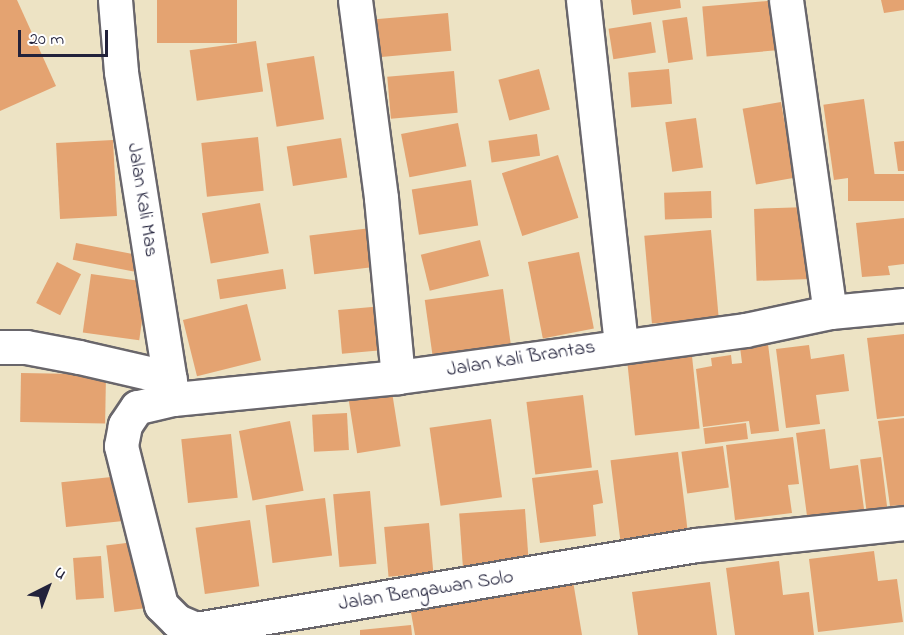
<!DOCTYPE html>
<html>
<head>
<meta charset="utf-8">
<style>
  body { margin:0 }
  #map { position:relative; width:904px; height:635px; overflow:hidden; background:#ede3c4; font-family:"Indie Flower",sans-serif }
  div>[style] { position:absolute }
  .building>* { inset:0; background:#e4a371; transform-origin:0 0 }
  .roads { filter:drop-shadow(2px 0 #69666b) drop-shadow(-2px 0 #69666b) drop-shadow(0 2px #69666b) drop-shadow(0 -2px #69666b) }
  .minor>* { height:33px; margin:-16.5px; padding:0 16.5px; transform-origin:16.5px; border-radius:16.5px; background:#fff }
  span { translate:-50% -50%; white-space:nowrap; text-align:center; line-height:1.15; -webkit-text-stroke:4.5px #fff; paint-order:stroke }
  .street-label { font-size:20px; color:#22223b }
  .north { position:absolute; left:18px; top:557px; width:60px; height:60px; -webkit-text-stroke:4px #fff; paint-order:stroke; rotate:42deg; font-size:16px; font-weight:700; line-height:24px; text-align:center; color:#22223b }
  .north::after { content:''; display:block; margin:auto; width:21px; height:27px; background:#22223b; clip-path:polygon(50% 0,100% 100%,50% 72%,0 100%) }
  .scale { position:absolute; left:18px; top:30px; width:90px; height:27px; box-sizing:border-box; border:3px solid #22223b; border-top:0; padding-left:8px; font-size:18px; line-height:21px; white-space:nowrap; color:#22223b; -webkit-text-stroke:4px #fff; paint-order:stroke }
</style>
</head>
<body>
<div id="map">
  <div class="building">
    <div style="clip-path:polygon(0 0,17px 0,56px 86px,0 111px)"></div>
    <div style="left:157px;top:0;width:80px;height:43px"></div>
    <div style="clip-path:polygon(631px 0,680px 0,681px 8px,633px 15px)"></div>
    <div style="left:778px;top:0;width:50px;height:76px;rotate:85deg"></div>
    <div style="clip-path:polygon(881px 0,904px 0,904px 10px,884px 13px)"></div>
    <div style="left:448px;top:13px;width:38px;height:76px;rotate:85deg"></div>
    <div style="left:687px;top:17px;width:43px;height:25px;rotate:82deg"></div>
    <div style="left:651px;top:22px;width:31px;height:43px;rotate:81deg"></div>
    <div style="left:256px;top:41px;width:51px;height:67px;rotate:82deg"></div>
    <div style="left:314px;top:56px;width:64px;height:48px;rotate:81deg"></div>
    <div style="left:539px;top:69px;width:42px;height:42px;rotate:75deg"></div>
    <div style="left:669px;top:69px;width:35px;height:41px;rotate:85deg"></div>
    <div style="left:454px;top:71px;width:42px;height:67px;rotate:85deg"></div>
    <div style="left:864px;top:99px;width:76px;height:41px;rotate:82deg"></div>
    <div style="left:781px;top:102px;width:77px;height:39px;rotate:80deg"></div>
    <div style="left:696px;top:118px;width:50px;height:31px;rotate:82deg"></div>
    <div style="left:458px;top:123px;width:44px;height:58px;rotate:79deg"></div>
    <div style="left:537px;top:134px;width:22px;height:49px;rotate:82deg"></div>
    <div style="left:258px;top:137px;width:54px;height:57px;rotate:84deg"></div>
    <div style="left:341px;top:138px;width:40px;height:55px;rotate:81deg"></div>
    <div style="left:113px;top:140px;width:76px;height:57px;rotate:87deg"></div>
    <div style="clip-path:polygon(904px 141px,904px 171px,898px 171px,894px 142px)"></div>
    <div style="left:558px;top:155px;width:66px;height:59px;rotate:72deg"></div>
    <div style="left:904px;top:174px;width:27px;height:56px;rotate:90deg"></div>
    <div style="left:471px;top:180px;width:46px;height:60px;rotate:81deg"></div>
    <div style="left:711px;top:191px;width:27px;height:47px;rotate:88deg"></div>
    <div style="left:260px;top:203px;width:51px;height:59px;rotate:80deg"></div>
    <div style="left:808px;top:207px;width:72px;height:54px;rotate:88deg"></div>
    <div style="clip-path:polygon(904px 218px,904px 264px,888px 266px,890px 275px,862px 277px,856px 223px)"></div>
    <div style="left:371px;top:228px;width:39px;height:62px;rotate:83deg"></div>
    <div style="left:711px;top:230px;width:88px;height:67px;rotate:85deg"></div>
    <div style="left:480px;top:240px;width:37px;height:61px;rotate:76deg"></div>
    <div style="left:76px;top:243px;width:70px;height:17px;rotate:11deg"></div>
    <div style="left:579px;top:252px;width:78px;height:52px;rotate:79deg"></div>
    <div style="left:57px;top:262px;width:27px;height:46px;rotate:27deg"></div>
    <div style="left:283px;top:269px;width:20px;height:67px;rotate:81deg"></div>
    <div style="left:91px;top:274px;width:57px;height:59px;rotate:8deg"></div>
    <div style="left:503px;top:289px;width:63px;height:79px;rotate:82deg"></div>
    <div style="left:247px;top:304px;width:58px;height:66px;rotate:76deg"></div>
    <div style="left:383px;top:306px;width:44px;height:45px;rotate:85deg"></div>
    <div style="clip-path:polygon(904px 334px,904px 416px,877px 419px,867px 338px)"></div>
    <div style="clip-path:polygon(768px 344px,779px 431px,751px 434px,749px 421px,703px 427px,696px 369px,712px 366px,711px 358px,731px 355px,732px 364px,742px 363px,740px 347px)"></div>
    <div style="clip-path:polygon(809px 345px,811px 359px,844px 354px,849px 391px,816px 395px,820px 424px,786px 428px,776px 349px)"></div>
    <div style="left:692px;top:356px;width:73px;height:65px;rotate:84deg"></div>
    <div style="left:21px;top:373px;width:85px;height:49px;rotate:1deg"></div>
    <div style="left:392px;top:392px;width:55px;height:44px;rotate:81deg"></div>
    <div style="left:583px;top:395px;width:73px;height:57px;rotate:83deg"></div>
    <div style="left:347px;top:413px;width:37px;height:35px;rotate:87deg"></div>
    <div style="clip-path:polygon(904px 418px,904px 505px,890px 506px,878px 421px)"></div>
    <div style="left:491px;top:419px;width:79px;height:62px;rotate:82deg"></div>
    <div style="left:290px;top:421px;width:71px;height:52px;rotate:79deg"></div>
    <div style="left:746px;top:423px;width:16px;height:43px;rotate:83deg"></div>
    <div style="clip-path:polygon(825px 429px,830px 469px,858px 465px,864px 509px,807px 516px,796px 433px)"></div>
    <div style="left:231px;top:434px;width:64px;height:50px;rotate:84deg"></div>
    <div style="clip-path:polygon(793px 437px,799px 484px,788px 485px,792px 513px,735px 520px,726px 445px)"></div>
    <div style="left:723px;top:446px;width:42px;height:42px;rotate:82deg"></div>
    <div style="left:678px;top:452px;width:85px;height:68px;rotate:83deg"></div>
    <div style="left:881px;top:457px;width:50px;height:21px;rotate:83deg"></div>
    <div style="clip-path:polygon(598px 470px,603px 503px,593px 505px,596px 536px,540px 543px,532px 478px)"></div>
    <div style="left:121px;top:476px;width:45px;height:60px;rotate:84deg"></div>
    <div style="left:370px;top:491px;width:73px;height:37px;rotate:85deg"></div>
    <div style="left:325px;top:498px;width:58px;height:60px;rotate:83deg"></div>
    <div style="left:525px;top:509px;width:60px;height:66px;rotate:86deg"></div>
    <div style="left:250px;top:520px;width:67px;height:55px;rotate:82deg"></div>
    <div style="left:429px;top:523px;width:50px;height:45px;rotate:85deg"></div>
    <div style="left:142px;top:541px;width:67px;height:36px;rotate:83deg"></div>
    <div style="clip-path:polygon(874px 551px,878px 581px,897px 579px,903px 622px,818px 632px,809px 559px)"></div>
    <div style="left:101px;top:556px;width:42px;height:28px;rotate:86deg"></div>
    <div style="clip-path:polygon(779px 561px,783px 595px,809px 592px,814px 635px,735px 635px,726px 568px)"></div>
    <div style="clip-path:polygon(572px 575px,582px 635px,415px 635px,410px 607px)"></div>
    <div style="clip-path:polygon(710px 582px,717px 635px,638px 635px,632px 592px)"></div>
    <div style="clip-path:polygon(411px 625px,412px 635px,360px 635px,360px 630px)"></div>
  </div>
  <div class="roads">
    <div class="minor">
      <div style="left:115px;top:0;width:72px;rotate:85.2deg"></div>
      <div style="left:121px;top:72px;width:331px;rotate:81deg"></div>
      <div style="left:355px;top:0;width:200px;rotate:82.5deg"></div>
      <div style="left:381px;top:198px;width:180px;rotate:84.6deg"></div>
      <div style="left:583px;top:0;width:346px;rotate:83.7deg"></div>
      <div style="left:786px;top:0;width:315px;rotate:82deg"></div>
      <div style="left:904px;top:305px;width:74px;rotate:174.6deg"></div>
      <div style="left:830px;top:312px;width:87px;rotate:168deg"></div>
      <div style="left:745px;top:330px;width:350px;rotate:172.3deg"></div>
      <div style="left:398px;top:377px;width:226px;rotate:174.4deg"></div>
      <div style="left:173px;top:399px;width:37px;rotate:167deg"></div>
      <div style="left:137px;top:407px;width:22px;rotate:124deg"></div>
      <div style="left:125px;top:425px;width:21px;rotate:101deg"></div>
      <div style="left:121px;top:446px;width:164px;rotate:75.9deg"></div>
      <div style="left:161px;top:605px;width:23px;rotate:45deg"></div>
      <div style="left:177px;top:621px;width:21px;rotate:23deg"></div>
      <div style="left:196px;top:629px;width:507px;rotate:-9.54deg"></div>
      <div style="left:696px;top:545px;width:209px;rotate:-6deg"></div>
      <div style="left:0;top:347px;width:26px"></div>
      <div style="left:26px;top:347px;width:54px;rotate:10.7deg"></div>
      <div style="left:79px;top:357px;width:93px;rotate:13deg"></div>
    </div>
  </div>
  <div class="street-label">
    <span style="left:142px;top:200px;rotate:81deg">Jalan Kali Mas</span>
    <span style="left:521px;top:359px;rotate:-9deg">Jalan Kali Brantas</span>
    <span style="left:426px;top:591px;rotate:-9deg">Jalan Bengawan Solo</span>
  </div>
  <div class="north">U</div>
  <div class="scale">20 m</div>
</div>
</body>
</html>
